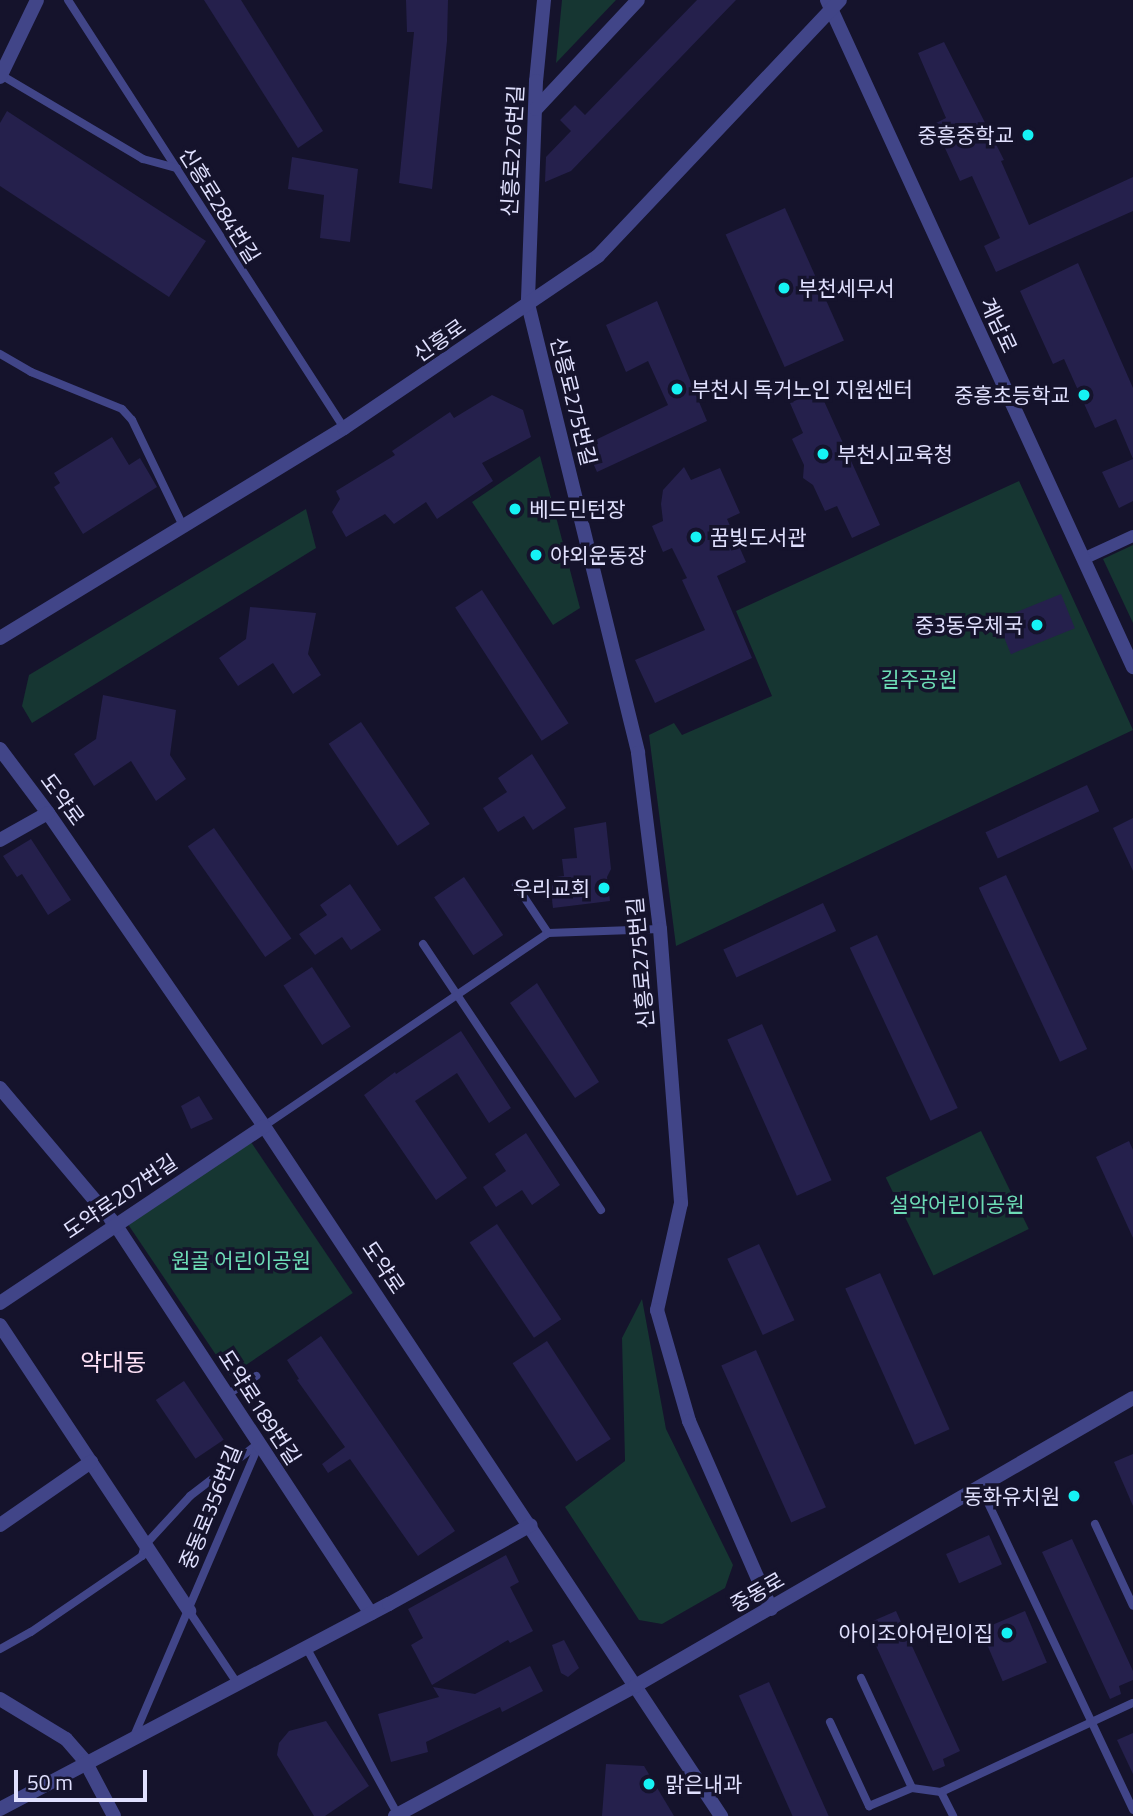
<!DOCTYPE html>
<html>
<head>
<meta charset="utf-8">
<style>
  body { margin:0 }
  #map { position:relative; width:1133px; height:1816px; overflow:hidden; background:#15132c; font-family:"Titillium Web","Noto Sans KR",sans-serif }
  div>[style] { position:absolute }
  .green>* { inset:0; background:#163632; transform-origin:0 0 }
  .building>* { inset:0; background:#25204c; transform-origin:0 0 }
  .service>* { height:8px; margin:-4px; padding:0 4px; transform-origin:4px; border-radius:4px; background:#414588 }
  .pedestrian>* { height:12px; margin:-6px; padding:0 6px; transform-origin:6px; border-radius:6px; background:#414588 }
  .minor>* { height:14px; margin:-7px; padding:0 7px; transform-origin:7px; border-radius:7px; background:#414588 }
  .tertiary>* { height:14px; margin:-7px; padding:0 7px; transform-origin:7px; border-radius:7px; background:#414588 }
  .dots>* { width:19px; height:19px; translate:-50% -50%; box-sizing:border-box; border:4px solid #15132c; border-radius:50% }
  span { translate:-50% -50%; white-space:nowrap; text-align:center; line-height:1.15; -webkit-text-stroke:7px #15132c; paint-order:stroke }
  .poi-label { font-size:21px; color:#e0e0fe }
  .right { translate:-100% -50%; text-align:right }
  .left { translate:0 -50%; text-align:left }
  .street-label { font-size:21px; color:#e0e0fe }
  .park-label { font-size:21px; color:#6ddcb6 }
  .quarter-label { font-size:24px; color:#fee1f6 }
  .scale { position:absolute; left:14px; top:1770px; width:133px; height:32px; box-sizing:border-box; border:4px solid #e0e0fe; border-top:0; padding-left:9px; font-size:21px; line-height:24px; white-space:nowrap; color:#e0e0fe; -webkit-text-stroke:5px #15132c; paint-order:stroke }
</style>
</head>
<body>
<div id="map">
  <div class="green">
    <div style="clip-path:polygon(562px 0,616px 0,556px 63px)"></div>
    <div style="clip-path:polygon(540px 456px,580px 608px,553px 625px,472px 502px)"></div>
    <div style="clip-path:polygon(1019px 481px,1133px 730px,676px 946px,649px 735px,674px 723px,682px 735px,772px 696px,736px 611px)"></div>
    <div style="clip-path:polygon(306px 509px,316px 548px,32px 723px,22px 706px,29px 675px)"></div>
    <div style="clip-path:polygon(1133px 545px,1133px 623px,1103px 559px)"></div>
    <div style="left:981px;top:1131px;width:109px;height:106px;rotate:64deg"></div>
    <div style="left:251px;top:1142px;width:182px;height:148px;rotate:56deg"></div>
    <div style="clip-path:polygon(642px 1299px,666px 1429px,733px 1565px,725px 1588px,662px 1624px,639px 1620px,565px 1507px,625px 1461px,622px 1338px)"></div>
  </div>
  <div class="building">
    <div style="clip-path:polygon(204px 0,241px 0,323px 131px,298px 148px)"></div>
    <div style="clip-path:polygon(406px 0,448px 0,447px 41px,432px 189px,399px 183px,414px 32px,407px 32px)"></div>
    <div style="clip-path:polygon(697px 0,736px 0,571px 171px,545px 182px,546px 157px,571px 131px,560px 120px,575px 105px,585px 115px)"></div>
    <div style="clip-path:polygon(944px 42px,1004px 160px,1001px 161px,1029px 225px,1133px 177px,1133px 211px,996px 272px,984px 246px,1000px 238px,972px 176px,960px 181px,934px 124px,946px 118px,918px 53px)"></div>
    <div style="clip-path:polygon(7px 111px,206px 241px,169px 297px,0 186px,0 123px)"></div>
    <div style="clip-path:polygon(292px 157px,358px 169px,350px 242px,320px 238px,324px 195px,288px 189px)"></div>
    <div style="left:785px;top:208px;width:145px;height:65px;rotate:66deg"></div>
    <div style="clip-path:polygon(1078px 263px,1133px 388px,1133px 501px,1119px 508px,1102px 472px,1133px 459px,1116px 419px,1095px 428px,1064px 359px,1053px 364px,1020px 291px)"></div>
    <div style="clip-path:polygon(657px 301px,707px 421px,597px 472px,585px 445px,668px 405px,648px 361px,626px 372px,606px 325px)"></div>
    <div style="clip-path:polygon(819px 390px,880px 525px,852px 538px,837px 506px,825px 511px,813px 485px,803px 478px,804px 465px,792px 439px,803px 433px,790px 403px)"></div>
    <div style="clip-path:polygon(492px 395px,523px 410px,531px 437px,482px 463px,493px 481px,437px 519px,426px 502px,394px 524px,385px 514px,346px 537px,332px 512px,340px 499px,336px 491px,395px 455px,392px 451px,450px 412px,454px 418px)"></div>
    <div style="clip-path:polygon(112px 437px,129px 465px,140px 458px,157px 487px,83px 534px,54px 487px,60px 483px,54px 473px)"></div>
    <div style="clip-path:polygon(684px 467px,691px 480px,720px 468px,740px 513px,727px 519px,746px 562px,717px 576px,752px 658px,655px 703px,635px 660px,705px 630px,682px 580px,687px 578px,672px 548px,663px 552px,652px 526px,663px 521px,661px 504px,663px 490px)"></div>
    <div style="left:482px;top:590px;width:159px;height:32px;rotate:57deg"></div>
    <div style="left:1061px;top:594px;width:37px;height:69px;rotate:68deg"></div>
    <div style="clip-path:polygon(250px 607px,316px 613px,308px 654px,321px 675px,293px 694px,273px 663px,238px 686px,219px 658px,246px 639px)"></div>
    <div style="clip-path:polygon(103px 695px,176px 710px,170px 755px,186px 779px,156px 801px,131px 761px,94px 786px,74px 754px,96px 739px)"></div>
    <div style="left:361px;top:722px;width:123px;height:39px;rotate:56deg"></div>
    <div style="clip-path:polygon(532px 754px,566px 808px,533px 830px,524px 816px,498px 832px,483px 808px,507px 792px,498px 778px)"></div>
    <div style="left:1087px;top:785px;width:29px;height:112px;rotate:65deg"></div>
    <div style="clip-path:polygon(1133px 818px,1133px 871px,1113px 828px)"></div>
    <div style="clip-path:polygon(606px 822px,611px 869px,607px 877px,610px 901px,553px 908px,549px 878px,564px 876px,562px 859px,577px 858px,574px 828px)"></div>
    <div style="left:214px;top:828px;width:135px;height:32px;rotate:55deg"></div>
    <div style="clip-path:polygon(31px 839px,71px 900px,48px 915px,22px 874px,17px 877px,3px 856px)"></div>
    <div style="left:1006px;top:875px;width:192px;height:30px;rotate:65deg"></div>
    <div style="left:464px;top:877px;width:70px;height:36px;rotate:56deg"></div>
    <div style="clip-path:polygon(350px 884px,381px 930px,351px 950px,342px 937px,315px 955px,299px 934px,327px 915px,320px 905px)"></div>
    <div style="left:823px;top:903px;width:31px;height:110px;rotate:65deg"></div>
    <div style="left:877px;top:935px;width:191px;height:30px;rotate:65deg"></div>
    <div style="left:312px;top:967px;width:71px;height:34px;rotate:57deg"></div>
    <div style="clip-path:polygon(537px 983px,599px 1082px,575px 1098px,510px 1003px)"></div>
    <div style="left:762px;top:1024px;width:171px;height:38px;rotate:66deg"></div>
    <div style="clip-path:polygon(461px 1031px,511px 1108px,489px 1123px,457px 1073px,415px 1101px,467px 1178px,436px 1200px,364px 1095px,395px 1072px,396px 1074px)"></div>
    <div style="clip-path:polygon(199px 1096px,213px 1119px,191px 1129px,181px 1106px)"></div>
    <div style="clip-path:polygon(526px 1133px,560px 1185px,532px 1205px,522px 1190px,496px 1207px,483px 1187px,506px 1171px,495px 1154px)"></div>
    <div style="clip-path:polygon(1129px 1141px,1133px 1150px,1133px 1238px,1096px 1157px)"></div>
    <div style="left:497px;top:1224px;width:115px;height:33px;rotate:56deg"></div>
    <div style="left:759px;top:1244px;width:84px;height:35px;rotate:65deg"></div>
    <div style="left:880px;top:1273px;width:171px;height:38px;rotate:66deg"></div>
    <div style="clip-path:polygon(321px 1336px,455px 1531px,418px 1556px,350px 1459px,328px 1473px,322px 1464px,345px 1447px,297px 1380px,299px 1379px,287px 1360px)"></div>
    <div style="left:547px;top:1341px;width:117px;height:41px;rotate:57deg"></div>
    <div style="left:756px;top:1350px;width:172px;height:38px;rotate:66deg"></div>
    <div style="left:184px;top:1381px;width:71px;height:34px;rotate:56deg"></div>
    <div style="clip-path:polygon(1133px 1454px,1133px 1506px,1114px 1462px)"></div>
    <div style="left:989px;top:1535px;width:32px;height:47px;rotate:66deg"></div>
    <div style="clip-path:polygon(1072px 1539px,1133px 1671px,1133px 1680px,1119px 1686px,1121px 1694px,1110px 1699px,1042px 1552px)"></div>
    <div style="clip-path:polygon(506px 1555px,519px 1582px,510px 1587px,533px 1631px,510px 1643px,508px 1640px,432px 1685px,411px 1645px,423px 1638px,408px 1609px)"></div>
    <div style="clip-path:polygon(896px 1611px,960px 1751px,943px 1759px,945px 1766px,933px 1771px,866px 1624px)"></div>
    <div style="left:1025px;top:1611px;width:56px;height:48px;rotate:67deg"></div>
    <div style="clip-path:polygon(564px 1640px,579px 1668px,568px 1677px,561px 1673px,552px 1645px)"></div>
    <div style="clip-path:polygon(530px 1666px,543px 1691px,502px 1712px,500px 1707px,426px 1742px,428px 1752px,391px 1762px,378px 1714px,439px 1697px,433px 1687px,475px 1694px)"></div>
    <div style="left:769px;top:1682px;width:147px;height:33px;rotate:66deg"></div>
    <div style="clip-path:polygon(326px 1721px,369px 1786px,325px 1816px,314px 1816px,277px 1755px,279px 1743px,289px 1731px)"></div>
    <div style="clip-path:polygon(1133px 1733px,1133px 1774px,1117px 1740px)"></div>
    <div style="clip-path:polygon(606px 1764px,644px 1766px,674px 1816px,602px 1816px)"></div>
  </div>
  <div class="service">
    <div style="left:68px;top:0;width:509px;rotate:57.18deg"></div>
    <div style="left:1px;top:75px;width:165px;rotate:30.6deg"></div>
    <div style="left:143px;top:159px;width:35px;rotate:15deg"></div>
    <div style="left:0;top:354px;width:36px;rotate:30deg"></div>
    <div style="left:31px;top:372px;width:98px;rotate:22.1deg"></div>
    <div style="left:122px;top:409px;width:15px;rotate:48deg"></div>
    <div style="left:132px;top:420px;width:118px;rotate:64.3deg"></div>
    <div style="left:516px;top:885px;width:58px;rotate:56.3deg"></div>
    <div style="left:423px;top:944px;width:320px;rotate:56.2deg"></div>
    <div style="left:264px;top:1126px;width:343px;rotate:-34.2deg"></div>
    <div style="left:548px;top:933px;width:112px;rotate:-2deg"></div>
    <div style="left:227px;top:1395px;width:35px;rotate:-33deg"></div>
    <div style="left:981px;top:1488px;width:356px;rotate:64.7deg"></div>
    <div style="left:1095px;top:1524px;width:90px;rotate:65.1deg"></div>
    <div style="left:189px;top:1611px;width:87px;rotate:56.3deg"></div>
    <div style="left:306px;top:1647px;width:192px;rotate:61.3deg"></div>
    <div style="left:0;top:1649px;width:35px;rotate:-29deg"></div>
    <div style="left:31px;top:1632px;width:135px;rotate:-34.4deg"></div>
    <div style="left:142px;top:1556px;width:11px;rotate:-75deg"></div>
    <div style="left:145px;top:1545px;width:67px;rotate:-47.4deg"></div>
    <div style="left:190px;top:1496px;width:87px;rotate:-37.5deg"></div>
    <div style="left:861px;top:1678px;width:121px;rotate:65.1deg"></div>
    <div style="left:912px;top:1788px;width:29px;rotate:8deg"></div>
    <div style="left:941px;top:1792px;width:212px;rotate:-24.9deg"></div>
    <div style="left:830px;top:1722px;width:93px;rotate:65.1deg"></div>
    <div style="left:869px;top:1806px;width:47px;rotate:-22.7deg"></div>
    <div style="left:134px;top:1736px;width:315px;rotate:-66.8deg"></div>
    <div style="left:941px;top:1792px;width:27px;rotate:63deg"></div>
  </div>
  <div class="pedestrian">
    <div style="left:1083px;top:559px;width:55px;rotate:-24.7deg"></div>
  </div>
  <div class="minor">
    <div style="left:544px;top:0;width:81px;rotate:95.6deg"></div>
    <div style="left:536px;top:81px;width:223px;rotate:92.1deg"></div>
    <div style="left:528px;top:304px;width:462px;rotate:76.2deg"></div>
    <div style="left:638px;top:753px;width:177px;rotate:82.9deg"></div>
    <div style="left:660px;top:929px;width:275px;rotate:85.6deg"></div>
    <div style="left:681px;top:1203px;width:110px;rotate:102.6deg"></div>
    <div style="left:657px;top:1310px;width:116px;rotate:73.9deg"></div>
    <div style="left:689px;top:1421px;width:205px;rotate:66.4deg"></div>
    <div style="left:827px;top:0;width:734px;rotate:65.36deg"></div>
    <div style="left:0;top:77px;width:85px;rotate:-64.3deg"></div>
    <div style="left:536px;top:109px;width:149px;rotate:-46.9deg"></div>
    <div style="left:0;top:749px;width:80px;rotate:53.1deg"></div>
    <div style="left:48px;top:813px;width:380px;rotate:55.4deg"></div>
    <div style="left:264px;top:1126px;width:828px;rotate:56.48deg"></div>
    <div style="left:0;top:840px;width:55px;rotate:-29.4deg"></div>
    <div style="left:0;top:1088px;width:178px;rotate:49.8deg"></div>
    <div style="left:115px;top:1224px;width:466px;rotate:56.7deg"></div>
    <div style="left:0;top:1303px;width:318px;rotate:-33.8deg"></div>
    <div style="left:0;top:1325px;width:343px;rotate:56.5deg"></div>
    <div style="left:0;top:1525px;width:111px;rotate:-34.7deg"></div>
    <div style="left:0;top:1699px;width:77px;rotate:31.2deg"></div>
    <div style="left:66px;top:1739px;width:29px;rotate:49deg"></div>
    <div style="left:85px;top:1761px;width:62px;rotate:62.2deg"></div>
    <div style="left:0;top:1809px;width:440px;rotate:-27.8deg"></div>
    <div style="left:389px;top:1604px;width:162px;rotate:-29.1deg"></div>
  </div>
  <div class="tertiary">
    <div style="left:0;top:638px;width:403px;rotate:-31.4deg"></div>
    <div style="left:344px;top:428px;width:307px;rotate:-34.1deg"></div>
    <div style="left:598px;top:256px;width:352px;rotate:-46.6deg"></div>
    <div style="left:395px;top:1816px;width:273px;rotate:-28.4deg"></div>
    <div style="left:635px;top:1686px;width:575px;rotate:-30.04deg"></div>
  </div>
  <div class="dots">
    <div style="left:1028px;top:135px;background:#15f2f4"></div>
    <div style="left:784px;top:288px;background:#15f2f4"></div>
    <div style="left:677px;top:389px;background:#15f2f4"></div>
    <div style="left:1084px;top:395px;background:#15f2f4"></div>
    <div style="left:823px;top:454px;background:#15f2f4"></div>
    <div style="left:515px;top:509px;background:#15f2f4"></div>
    <div style="left:696px;top:537px;background:#15f2f4"></div>
    <div style="left:536px;top:555px;background:#15f2f4"></div>
    <div style="left:1037px;top:625px;background:#15f2f4"></div>
    <div style="left:604px;top:888px;background:#15f2f4"></div>
    <div style="left:1074px;top:1496px;background:#15f2f4"></div>
    <div style="left:1007px;top:1633px;background:#15f2f4"></div>
    <div style="left:649px;top:1784px;background:#15f2f4"></div>
  </div>
  <div class="poi-label">
    <span class="right" style="left:1014px;top:135px">중흥중학교</span>
    <span class="left" style="left:798px;top:288px">부천세무서</span>
    <span class="left" style="left:691px;top:389px">부천시 독거노인 지원센터</span>
    <span class="right" style="left:1070px;top:395px">중흥초등학교</span>
    <span class="left" style="left:837px;top:454px">부천시교육청</span>
    <span class="left" style="left:529px;top:509px">베드민턴장</span>
    <span class="left" style="left:710px;top:537px">꿈빛도서관</span>
    <span class="left" style="left:550px;top:555px">야외운동장</span>
    <span class="right" style="left:1023px;top:625px">중3동우체국</span>
    <span class="right" style="left:590px;top:888px">우리교회</span>
    <span class="right" style="left:1060px;top:1496px">동화유치원</span>
    <span class="right" style="left:993px;top:1633px">아이조아어린이집</span>
    <span class="left" style="left:665px;top:1784px">맑은내과</span>
  </div>
  <div class="street-label">
    <span style="left:512px;top:151px;rotate:-87deg">신흥로276번길</span>
    <span style="left:220px;top:205px;rotate:58deg">신흥로284번길</span>
    <span style="left:999px;top:325px;rotate:65deg">계남로</span>
    <span style="left:439px;top:340px;rotate:-35deg">신흥로</span>
    <span style="left:574px;top:401px;rotate:76deg">신흥로275번길</span>
    <span style="left:63px;top:799px;rotate:54deg">도약로</span>
    <span style="left:640px;top:963px;rotate:-95deg">신흥로275번길</span>
    <span style="left:120px;top:1196px;rotate:-34deg">도약로207번길</span>
    <span style="left:384px;top:1267px;rotate:56deg">도약로</span>
    <span style="left:260px;top:1407px;rotate:57deg">도약로189번길</span>
    <span style="left:210px;top:1507px;rotate:-68deg">중동로356번길</span>
    <span style="left:757px;top:1592px;rotate:-30deg">중동로</span>
  </div>
  <div class="park-label">
    <span style="left:919px;top:679px">길주공원</span>
    <span style="left:957px;top:1204px">설악어린이공원</span>
    <span style="left:241px;top:1260px">원골 어린이공원</span>
  </div>
  <div class="quarter-label">
    <span style="left:113px;top:1363px">약대동</span>
  </div>
  <div class="scale">50 m</div>
</div>
</body>
</html>
